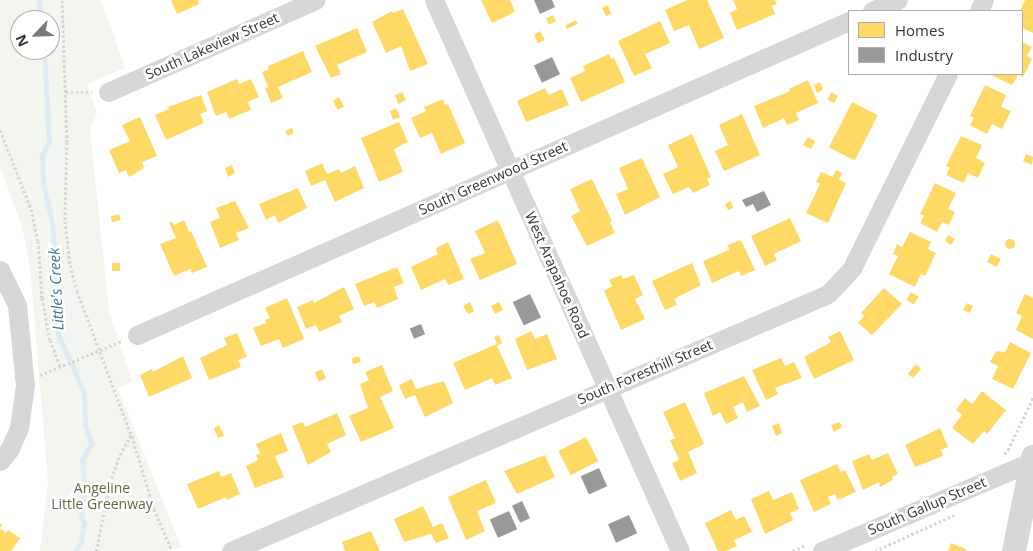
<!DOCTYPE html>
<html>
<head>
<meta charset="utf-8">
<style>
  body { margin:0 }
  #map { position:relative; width:1033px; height:551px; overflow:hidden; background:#fff; font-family:"Open Sans",sans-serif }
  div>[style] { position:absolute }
  .green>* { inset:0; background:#f1f5ed }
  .homes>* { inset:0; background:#ffd966; transform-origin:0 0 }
  .round { border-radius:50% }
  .industry>* { inset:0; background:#999; transform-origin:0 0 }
  .stream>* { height:5px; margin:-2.5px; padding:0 2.5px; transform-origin:2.5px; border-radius:2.5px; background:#ddebf3 }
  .path>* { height:3px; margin-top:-1.5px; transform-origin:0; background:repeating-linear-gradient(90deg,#d6d6d6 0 2.5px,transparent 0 5px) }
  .minor>* { height:19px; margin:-9.5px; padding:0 9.5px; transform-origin:9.5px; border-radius:9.5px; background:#d7d7d7 }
  .tertiary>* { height:24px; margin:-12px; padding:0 12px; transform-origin:12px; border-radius:12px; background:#d7d7d7 }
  span { translate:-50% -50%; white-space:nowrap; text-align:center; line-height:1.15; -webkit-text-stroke:5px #fff; paint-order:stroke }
  .street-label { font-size:14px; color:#333 }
  .park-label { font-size:14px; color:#56703f }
  .water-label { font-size:15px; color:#3f7597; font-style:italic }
  .legend { position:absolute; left:848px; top:10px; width:175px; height:65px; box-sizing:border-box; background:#fff; border:1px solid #adadad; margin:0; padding:6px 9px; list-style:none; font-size:15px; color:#333 }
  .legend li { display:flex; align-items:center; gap:10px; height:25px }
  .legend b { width:25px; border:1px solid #adadad }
  .north { position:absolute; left:10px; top:10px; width:50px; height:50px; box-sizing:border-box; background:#fff; border:1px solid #adadad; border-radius:50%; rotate:246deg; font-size:14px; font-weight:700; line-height:20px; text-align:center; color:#333 }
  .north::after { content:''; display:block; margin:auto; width:18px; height:22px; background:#7a7a7a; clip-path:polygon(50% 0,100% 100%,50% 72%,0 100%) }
</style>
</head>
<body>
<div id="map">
  <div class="green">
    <div style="clip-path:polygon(evenodd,0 0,101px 0,125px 68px,87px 84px,97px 113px,90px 130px,109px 311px,132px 382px,118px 388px,181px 547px,170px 551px,40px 551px,48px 481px,30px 268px,22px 227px,0 166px,0 0,20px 20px,50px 20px,50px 50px,20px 50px,20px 20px)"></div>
  </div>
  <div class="homes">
    <div style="clip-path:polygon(171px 0,198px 0,199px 4px,177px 14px)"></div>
    <div style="clip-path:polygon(481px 0,510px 0,515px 12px,492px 23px)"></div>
    <div style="clip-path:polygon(687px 0,707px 0,724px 38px,699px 49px,689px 25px,674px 31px,665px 10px)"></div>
    <div style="clip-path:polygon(733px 0,775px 0,777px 4px,772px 6px,775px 14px,737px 30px,730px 13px,737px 9px)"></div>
    <div style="clip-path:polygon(1025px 0,1033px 0,1033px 33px,1022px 28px,1020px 11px)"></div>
    <div style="clip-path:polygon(608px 5px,611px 14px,606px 16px,602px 8px)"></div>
    <div style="clip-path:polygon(403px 9px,428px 64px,410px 71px,401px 46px,386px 53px,372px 22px,392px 11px,393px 13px)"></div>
    <div style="left:553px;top:15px;width:7px;height:8px;rotate:63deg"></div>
    <div style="left:576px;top:20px;width:4px;height:12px;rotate:63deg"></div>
    <div style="clip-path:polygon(660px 21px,670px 43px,645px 54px,652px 68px,634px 76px,618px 41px)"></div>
    <div style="clip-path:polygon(357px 28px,367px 52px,337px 65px,341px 74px,331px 78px,315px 46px)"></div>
    <div style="clip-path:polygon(540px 31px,545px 40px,538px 43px,534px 35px)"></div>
    <div style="clip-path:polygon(1022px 42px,1032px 47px,1027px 56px,1032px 59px,1023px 77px,1018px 75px,1012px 85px,991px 75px,1022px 74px)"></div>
    <div style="clip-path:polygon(303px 51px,312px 72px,278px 87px,283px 98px,271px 103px,265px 88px,268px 87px,262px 72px,269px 69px,268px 66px)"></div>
    <div style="clip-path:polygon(609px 54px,611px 59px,614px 58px,625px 82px,581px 102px,570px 78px,585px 71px,583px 66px)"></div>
    <div style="clip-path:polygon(237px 79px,239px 84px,251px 79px,259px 97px,248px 102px,251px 110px,229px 119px,226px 112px,216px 116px,207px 92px)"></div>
    <div style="clip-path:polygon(808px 80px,818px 103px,796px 113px,799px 120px,787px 125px,784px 118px,763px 128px,754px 106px,790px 91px,789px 89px)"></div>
    <div style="clip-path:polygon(820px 82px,823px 90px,817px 93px,814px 85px)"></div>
    <div style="clip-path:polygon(985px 85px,1006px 95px,1001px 107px,1011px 111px,1002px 129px,992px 124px,987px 134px,970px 125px,974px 118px,970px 116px)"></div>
    <div style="clip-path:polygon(545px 88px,548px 95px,562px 89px,569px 105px,526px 122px,517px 101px)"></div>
    <div style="clip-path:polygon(402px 92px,406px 100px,398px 104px,395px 95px)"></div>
    <div style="clip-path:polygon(831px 92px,838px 96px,834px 103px,828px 100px)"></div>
    <div style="clip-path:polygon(201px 95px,207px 111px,200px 114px,204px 123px,166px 140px,155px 115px,169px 109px,168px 107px)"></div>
    <div style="left:339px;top:97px;width:11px;height:7px;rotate:63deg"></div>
    <div style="clip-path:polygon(443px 99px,445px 105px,448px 104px,465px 143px,441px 154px,432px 133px,420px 138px,411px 118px,426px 111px,424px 107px)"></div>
    <div style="left:852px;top:102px;width:29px;height:51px;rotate:27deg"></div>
    <div style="clip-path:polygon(396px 108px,400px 117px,393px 120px,390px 111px)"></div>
    <div style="clip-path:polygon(742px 114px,760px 155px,724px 171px,715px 151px,728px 145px,719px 125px)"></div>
    <div style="clip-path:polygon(140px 117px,157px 156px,142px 162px,144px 168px,129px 177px,126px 170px,119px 173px,109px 150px,130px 141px,122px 125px)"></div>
    <div style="clip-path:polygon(399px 122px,408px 142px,394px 149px,403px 172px,379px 182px,361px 138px)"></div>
    <div style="clip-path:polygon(292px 128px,294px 133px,288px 136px,285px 131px)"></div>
    <div style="clip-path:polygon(692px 134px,711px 177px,707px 179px,710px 185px,693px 193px,689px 187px,673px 194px,663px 174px,678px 167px,668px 145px)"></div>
    <div style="clip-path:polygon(961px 136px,982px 145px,976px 158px,985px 163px,978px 178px,968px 173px,964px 183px,946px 175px,950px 168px,946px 166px)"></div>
    <div style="clip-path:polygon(808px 137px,815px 141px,811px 149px,803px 145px)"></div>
    <div style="clip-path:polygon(1026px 154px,1033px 157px,1032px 165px,1023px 161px)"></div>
    <div style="clip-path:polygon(642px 158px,660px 197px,625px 215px,616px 194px,628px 189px,619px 168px)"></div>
    <div style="clip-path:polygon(322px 163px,327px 174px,339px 169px,341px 173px,355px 166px,364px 188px,335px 202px,325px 180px,311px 186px,305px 171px)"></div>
    <div style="clip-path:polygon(232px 165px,235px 173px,228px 177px,225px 168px)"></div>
    <div style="clip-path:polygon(836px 170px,842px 173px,839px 180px,846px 183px,828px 223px,806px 213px,820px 184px,816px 182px,821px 172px,833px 177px)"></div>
    <div style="clip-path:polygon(592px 179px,612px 221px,610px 222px,615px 233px,587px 246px,571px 216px,580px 211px,570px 189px)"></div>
    <div style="clip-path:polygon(935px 183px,956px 193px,948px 209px,955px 212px,949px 225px,942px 222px,937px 232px,920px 223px,924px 216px,920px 214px)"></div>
    <div style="clip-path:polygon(298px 188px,307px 208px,278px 223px,275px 215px,266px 220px,259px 204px)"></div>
    <div style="clip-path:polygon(235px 201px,249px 228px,236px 233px,239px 240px,220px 248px,210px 222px,220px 218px,216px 208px)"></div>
    <div style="clip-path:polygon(731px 201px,733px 208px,728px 210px,725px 204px)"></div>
    <div style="left:119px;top:214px;width:6px;height:9px;rotate:72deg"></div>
    <div style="clip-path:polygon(790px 218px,801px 241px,774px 254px,777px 260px,765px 266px,751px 236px)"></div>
    <div style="clip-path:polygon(184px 220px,189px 232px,191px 231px,207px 267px,192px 273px,190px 269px,174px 276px,160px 244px,176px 238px,169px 223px,172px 222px,174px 225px)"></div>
    <div style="clip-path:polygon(498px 220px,517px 264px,480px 280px,470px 259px,485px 253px,475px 231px)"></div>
    <div style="clip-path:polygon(910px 232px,931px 242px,928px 249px,936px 253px,925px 276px,921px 274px,915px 287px,889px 274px,898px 256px,893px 254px,897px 244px,902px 247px)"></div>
    <div style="clip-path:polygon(948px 235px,955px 239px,951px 245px,945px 241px)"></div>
    <div class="round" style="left:1005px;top:239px;width:10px;height:10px"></div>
    <div style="clip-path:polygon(741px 240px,755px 270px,741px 276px,739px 271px,712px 283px,703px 261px,729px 250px,728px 245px)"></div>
    <div style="clip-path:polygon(448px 242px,464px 279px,448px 285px,445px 279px,421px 290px,411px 267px,438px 254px,436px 248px)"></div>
    <div style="left:991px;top:254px;width:11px;height:9px;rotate:27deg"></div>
    <div style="left:120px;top:263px;width:8px;height:8px;rotate:90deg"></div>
    <div style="clip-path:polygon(692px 263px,701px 285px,674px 299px,677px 305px,665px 310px,652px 281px)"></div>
    <div style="clip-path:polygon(397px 267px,404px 283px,394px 287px,398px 299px,377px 308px,374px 302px,364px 306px,355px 284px)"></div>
    <div style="clip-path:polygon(621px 275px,623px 279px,634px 275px,643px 295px,635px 299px,645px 319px,621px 330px,604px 291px,612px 286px,609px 280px)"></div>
    <div style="clip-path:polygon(344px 287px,354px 309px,339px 316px,342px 322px,319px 332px,316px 325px,306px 329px,297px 307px,313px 300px,314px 303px)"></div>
    <div style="clip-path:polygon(884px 288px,902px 304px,872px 335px,858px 323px,864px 316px,861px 313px)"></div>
    <div style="left:911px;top:292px;width:9px;height:9px;rotate:32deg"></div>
    <div style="clip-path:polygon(1025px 294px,1033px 298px,1033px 339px,1016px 330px,1022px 316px,1016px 313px)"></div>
    <div style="clip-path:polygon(287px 298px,304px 339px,283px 348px,279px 339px,261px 346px,253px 328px,266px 323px,265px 320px,270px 318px,265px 308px)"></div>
    <div style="clip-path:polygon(470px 302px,474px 311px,468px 314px,463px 306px)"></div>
    <div style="left:499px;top:302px;width:9px;height:9px;rotate:63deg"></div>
    <div style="clip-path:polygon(967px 303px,973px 306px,970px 313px,963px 310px)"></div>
    <div style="clip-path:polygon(531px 331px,535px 339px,547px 334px,557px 359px,527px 370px,515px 339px)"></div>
    <div style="clip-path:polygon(840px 331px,854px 360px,814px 379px,804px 357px,831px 342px,828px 337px)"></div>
    <div style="clip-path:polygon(237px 333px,247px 357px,238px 360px,241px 367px,209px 380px,200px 358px,227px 345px,224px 338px)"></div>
    <div style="clip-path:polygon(499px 335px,502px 343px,497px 346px,512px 378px,495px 385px,492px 378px,465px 390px,453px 363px,497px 344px,494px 337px)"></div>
    <div style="clip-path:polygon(1010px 342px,1031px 353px,1013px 389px,992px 379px,998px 366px,990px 362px,996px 351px,1005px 352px)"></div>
    <div style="clip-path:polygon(183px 356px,192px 378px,149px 397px,140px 375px,152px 369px,153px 372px)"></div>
    <div style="left:359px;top:356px;width:6px;height:8px;rotate:72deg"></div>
    <div style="clip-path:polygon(781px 358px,785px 366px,794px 362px,802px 378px,775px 388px,778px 394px,766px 400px,752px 370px)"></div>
    <div style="clip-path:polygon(916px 364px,921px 369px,913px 378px,908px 374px)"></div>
    <div style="clip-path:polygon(382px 365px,393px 391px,380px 397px,394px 428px,361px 442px,349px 416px,368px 408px,360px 384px,369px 380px,365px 372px)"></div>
    <div style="left:322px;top:369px;width:10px;height:8px;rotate:66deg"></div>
    <div style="clip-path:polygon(744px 376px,760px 406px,747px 412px,743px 402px,733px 407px,738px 418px,726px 424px,720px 412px,713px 416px,704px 393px)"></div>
    <div style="clip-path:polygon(412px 379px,416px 389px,444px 381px,453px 403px,425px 417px,415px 395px,405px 399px,399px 385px)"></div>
    <div style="clip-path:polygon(982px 391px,1006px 410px,987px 434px,984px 431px,973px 444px,952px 428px,962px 415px,956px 410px,965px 398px,972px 404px)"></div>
    <div style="clip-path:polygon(685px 402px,704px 444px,688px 452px,697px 473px,680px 481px,672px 463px,679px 460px,670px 440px,675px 438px,663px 412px)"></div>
    <div style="clip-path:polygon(337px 413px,346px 435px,327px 444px,331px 452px,308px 465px,292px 426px,303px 422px,305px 427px)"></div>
    <div style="clip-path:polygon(840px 422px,842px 427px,834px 432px,831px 425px)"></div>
    <div style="clip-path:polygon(779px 423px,782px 433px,776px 436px,772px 426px)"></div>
    <div style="clip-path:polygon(219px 425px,224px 436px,218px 438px,214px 428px)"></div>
    <div style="clip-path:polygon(940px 428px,948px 447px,941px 450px,943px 456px,915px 467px,905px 445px)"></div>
    <div style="clip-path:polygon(281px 433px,288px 451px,275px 456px,284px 477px,255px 488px,246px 466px,258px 460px,256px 455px,260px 453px,256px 444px)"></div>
    <div style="left:586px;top:437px;width:27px;height:31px;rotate:63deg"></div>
    <div style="clip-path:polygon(888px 453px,898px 474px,892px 477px,893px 480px,880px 487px,879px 482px,863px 490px,852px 461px,869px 454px,872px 460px)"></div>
    <div style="clip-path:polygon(545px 455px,555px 477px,517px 494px,504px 471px)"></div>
    <div style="clip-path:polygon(837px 464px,841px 472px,845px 470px,856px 492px,838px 500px,835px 494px,828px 497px,831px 504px,814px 512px,800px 480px)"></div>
    <div style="clip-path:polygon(219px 471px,221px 477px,231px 473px,240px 494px,227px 500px,226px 497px,198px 509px,187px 484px)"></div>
    <div style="clip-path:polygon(486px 480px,496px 503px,477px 511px,485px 531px,466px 540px,448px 497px)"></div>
    <div style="clip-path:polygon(769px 491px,773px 500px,792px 492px,799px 509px,790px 513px,793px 520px,765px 534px,751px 499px)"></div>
    <div style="clip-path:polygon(423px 506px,433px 527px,442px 523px,449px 538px,436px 543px,431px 534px,404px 542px,394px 519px)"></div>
    <div style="clip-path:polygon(731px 510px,736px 520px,744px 516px,752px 532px,734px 540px,737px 546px,726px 551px,718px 551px,705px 523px)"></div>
    <div style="clip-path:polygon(0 523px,2px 525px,0 528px,6px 533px,8px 530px,20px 538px,11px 551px,0 551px)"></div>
    <div style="clip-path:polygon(371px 531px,380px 551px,345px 551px,342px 542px)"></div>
    <div style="clip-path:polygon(951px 543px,966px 549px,965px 551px,948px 551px)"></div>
  </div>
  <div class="industry">
    <div style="clip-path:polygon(534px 0,552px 0,555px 7px,540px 14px)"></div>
    <div style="left:552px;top:57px;width:19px;height:20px;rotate:65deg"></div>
    <div style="clip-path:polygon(764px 191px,771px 205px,757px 212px,753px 204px,746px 207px,742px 200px)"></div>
    <div style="left:530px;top:294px;width:26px;height:19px;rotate:65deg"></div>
    <div style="left:421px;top:324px;width:11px;height:12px;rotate:68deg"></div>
    <div style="left:599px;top:468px;width:20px;height:20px;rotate:66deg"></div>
    <div style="left:522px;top:501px;width:19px;height:11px;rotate:65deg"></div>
    <div style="left:509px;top:511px;width:20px;height:21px;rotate:66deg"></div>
    <div style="left:629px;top:515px;width:20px;height:23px;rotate:66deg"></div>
  </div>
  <div class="stream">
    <div style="left:39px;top:0;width:20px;rotate:84deg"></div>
    <div style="left:44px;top:50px;width:91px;rotate:86.9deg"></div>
    <div style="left:49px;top:141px;width:16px;rotate:117deg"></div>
    <div style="left:42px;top:155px;width:27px;rotate:88deg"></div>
    <div style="left:43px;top:182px;width:47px;rotate:77.7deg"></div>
    <div style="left:53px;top:228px;width:106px;rotate:87.3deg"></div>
    <div style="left:58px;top:334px;width:64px;rotate:66.2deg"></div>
    <div style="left:84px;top:393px;width:31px;rotate:88deg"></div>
    <div style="left:85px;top:424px;width:21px;rotate:73deg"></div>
    <div style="left:91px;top:444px;width:18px;rotate:119deg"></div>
    <div style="left:82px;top:460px;width:27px;rotate:84deg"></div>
    <div style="left:85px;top:487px;width:28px;rotate:98deg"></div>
    <div style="left:81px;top:515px;width:9px;rotate:69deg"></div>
    <div style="left:84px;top:523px;width:20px;rotate:99deg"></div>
    <div style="left:81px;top:543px;width:10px;rotate:127deg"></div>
  </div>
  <div class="path">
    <div style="left:62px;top:0;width:142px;rotate:88deg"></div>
    <div style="left:67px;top:142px;width:79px;rotate:91.5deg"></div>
    <div style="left:65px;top:221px;width:44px;rotate:83.5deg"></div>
    <div style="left:70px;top:265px;width:27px;rotate:75deg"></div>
    <div style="left:77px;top:291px;width:154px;rotate:69.4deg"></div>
    <div style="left:131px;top:435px;width:25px;rotate:119deg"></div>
    <div style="left:119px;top:457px;width:24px;rotate:109deg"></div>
    <div style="left:111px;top:480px;width:73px;rotate:101.9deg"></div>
    <div style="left:66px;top:92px;width:26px"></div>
    <div style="left:0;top:130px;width:85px;rotate:68.6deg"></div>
    <div style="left:31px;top:209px;width:33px;rotate:78deg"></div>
    <div style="left:38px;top:241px;width:57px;rotate:86deg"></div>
    <div style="left:42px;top:298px;width:43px;rotate:79.2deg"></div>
    <div style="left:50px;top:340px;width:28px;rotate:69deg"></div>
    <div style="left:40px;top:375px;width:89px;rotate:-22.5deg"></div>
    <div style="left:132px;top:436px;width:76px;rotate:73.2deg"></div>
    <div style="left:154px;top:509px;width:46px;rotate:66.8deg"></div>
    <div style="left:1004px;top:454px;width:6px;rotate:-45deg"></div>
    <div style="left:1008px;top:450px;width:58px;rotate:-64.3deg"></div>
    <div style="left:793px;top:551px;width:14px;rotate:-25deg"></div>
    <div style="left:875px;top:551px;width:87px;rotate:-24.5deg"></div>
  </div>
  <div class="minor">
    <div style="left:434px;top:0;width:603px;rotate:65.94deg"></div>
    <div style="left:872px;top:11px;width:28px;rotate:-23deg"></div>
    <div style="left:979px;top:11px;width:12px;rotate:-66deg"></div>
    <div style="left:108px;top:92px;width:227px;rotate:-23.9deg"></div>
    <div style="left:0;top:270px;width:39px;rotate:64deg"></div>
    <div style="left:17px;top:305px;width:80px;rotate:84.3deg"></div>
    <div style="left:25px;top:385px;width:43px;rotate:97.9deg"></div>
    <div style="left:19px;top:428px;width:24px;rotate:114deg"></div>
    <div style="left:9px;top:450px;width:14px;rotate:129deg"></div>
    <div style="left:137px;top:335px;width:778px;rotate:-23.8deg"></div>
    <div style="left:231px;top:551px;width:650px;rotate:-23.29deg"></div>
    <div style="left:828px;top:294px;width:35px;rotate:-47deg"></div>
    <div style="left:852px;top:268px;width:216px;rotate:-63.7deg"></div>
    <div style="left:822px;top:551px;width:229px;rotate:-23.1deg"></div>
  </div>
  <div class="tertiary">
    <div style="left:1014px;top:551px;width:96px;rotate:-78.6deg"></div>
  </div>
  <div class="street-label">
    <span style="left:212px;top:46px;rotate:-24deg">South Lakeview Street</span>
    <span style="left:493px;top:178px;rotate:-24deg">South Greenwood Street</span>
    <span style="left:557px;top:275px;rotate:66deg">West Arapahoe Road</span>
    <span style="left:645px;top:372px;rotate:-23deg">South Foresthill Street</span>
    <span style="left:927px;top:506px;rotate:-23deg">South Gallup Street</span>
  </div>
  <div class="park-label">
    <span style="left:102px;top:496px">Angeline<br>Little Greenway</span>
  </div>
  <div class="water-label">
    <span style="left:56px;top:289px;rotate:-93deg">Little's Creek</span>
  </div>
  <ul class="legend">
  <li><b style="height:14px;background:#ffd966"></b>Homes</li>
  <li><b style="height:14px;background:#999"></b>Industry</li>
  </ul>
  <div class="north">N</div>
</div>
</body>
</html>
